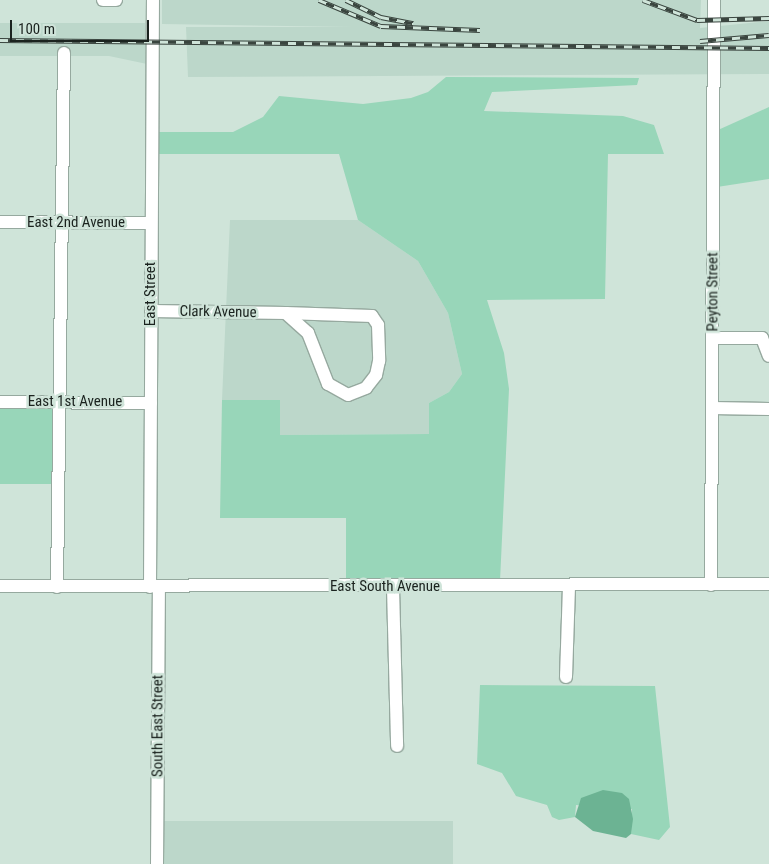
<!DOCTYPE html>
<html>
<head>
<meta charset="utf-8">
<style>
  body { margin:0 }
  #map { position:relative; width:769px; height:864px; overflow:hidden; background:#cfe4d9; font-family:"Roboto Condensed",sans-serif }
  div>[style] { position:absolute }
  .built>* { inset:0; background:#bcd7ca; transform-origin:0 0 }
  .green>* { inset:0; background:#98d6b9; transform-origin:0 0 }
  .water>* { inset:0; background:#6cb393 }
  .roads { filter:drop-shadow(1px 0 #96a99f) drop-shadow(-1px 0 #96a99f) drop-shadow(0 1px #96a99f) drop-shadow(0 -1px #96a99f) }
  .minor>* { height:12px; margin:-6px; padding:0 6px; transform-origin:6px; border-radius:6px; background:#fff }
  .rail>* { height:4.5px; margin-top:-2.25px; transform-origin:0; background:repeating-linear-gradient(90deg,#cfe4d9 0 8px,#3a453f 0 16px); box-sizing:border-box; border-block:1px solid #3a453f }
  span { translate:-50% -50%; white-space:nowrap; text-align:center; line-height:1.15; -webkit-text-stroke:5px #cfe4d9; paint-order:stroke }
  .street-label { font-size:15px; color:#1b231f }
  .scale { position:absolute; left:10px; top:20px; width:139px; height:22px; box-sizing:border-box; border:2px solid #1b231f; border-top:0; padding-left:6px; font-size:15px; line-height:18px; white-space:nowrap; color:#1b231f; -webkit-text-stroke:4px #cfe4d9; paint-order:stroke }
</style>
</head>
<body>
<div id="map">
  <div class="built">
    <div style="clip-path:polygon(162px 0,701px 0,700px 28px,769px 21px,769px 74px,188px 77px,186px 27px,353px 27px,162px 24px)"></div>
    <div style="clip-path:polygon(0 23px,145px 23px,147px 64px,109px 56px,0 56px)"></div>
    <div style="clip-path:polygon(230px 220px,358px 220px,418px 261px,448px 313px,462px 374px,449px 392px,429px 403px,429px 434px,279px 435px,222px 400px)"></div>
    <div style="left:164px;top:821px;width:289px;height:43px"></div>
  </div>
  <div class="green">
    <div style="clip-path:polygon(446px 77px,639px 78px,637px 85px,492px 92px,484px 111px,623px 116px,654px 125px,664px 154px,608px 154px,605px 299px,487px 300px,504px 353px,509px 389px,500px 581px,346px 581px,346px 518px,220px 518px,222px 400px,280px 400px,280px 435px,429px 434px,429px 403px,449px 392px,462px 374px,448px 313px,418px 261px,358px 220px,339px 154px,159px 154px,159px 132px,233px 132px,263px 117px,279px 96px,363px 104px,411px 98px,428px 92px)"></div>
    <div style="clip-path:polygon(769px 107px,769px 179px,717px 187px,718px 130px)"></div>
    <div style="left:0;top:409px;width:54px;height:75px"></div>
    <div style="clip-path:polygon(480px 685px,655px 686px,670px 827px,659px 840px,631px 834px,632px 809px,576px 805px,575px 817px,559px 820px,552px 817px,547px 805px,516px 796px,502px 773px,477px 764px)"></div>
  </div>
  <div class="water">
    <div style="clip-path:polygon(603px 790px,622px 793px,629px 799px,633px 819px,631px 834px,626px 838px,593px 831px,575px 817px,581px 798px)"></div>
  </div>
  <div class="roads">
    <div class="minor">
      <div style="left:103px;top:0;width:13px"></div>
      <div style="left:0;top:222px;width:151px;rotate:0.4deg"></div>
      <div style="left:151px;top:311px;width:135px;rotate:0.8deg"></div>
      <div style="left:286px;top:313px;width:86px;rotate:2deg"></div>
      <div style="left:372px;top:316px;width:11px;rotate:56deg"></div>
      <div style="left:378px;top:325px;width:36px;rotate:88deg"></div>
      <div style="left:379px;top:361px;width:14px;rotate:102deg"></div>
      <div style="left:376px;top:375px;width:16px;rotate:128deg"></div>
      <div style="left:366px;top:388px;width:19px;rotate:159deg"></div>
      <div style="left:348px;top:395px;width:23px;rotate:-151deg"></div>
      <div style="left:328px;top:384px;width:55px;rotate:-111.4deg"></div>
      <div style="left:308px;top:333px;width:30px;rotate:-138deg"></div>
      <div style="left:713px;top:338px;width:49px"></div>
      <div style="left:762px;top:338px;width:19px;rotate:69deg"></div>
      <div style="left:0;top:402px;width:151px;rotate:0.4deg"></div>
      <div style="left:712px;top:408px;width:57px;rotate:1deg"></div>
      <div style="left:711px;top:585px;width:585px;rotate:-89.71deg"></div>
      <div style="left:0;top:586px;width:769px;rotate:-0.15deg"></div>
      <div style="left:57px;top:587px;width:534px;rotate:-89.25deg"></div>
      <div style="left:150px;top:587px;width:587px;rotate:-89.71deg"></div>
      <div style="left:393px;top:588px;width:158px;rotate:88.5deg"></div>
      <div style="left:566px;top:677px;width:91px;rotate:-88.1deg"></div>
      <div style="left:157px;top:864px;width:277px;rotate:-89.6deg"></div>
    </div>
  </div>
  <div class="rail">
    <div style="left:319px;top:0;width:67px;rotate:22.8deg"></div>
    <div style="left:381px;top:26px;width:99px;rotate:2.3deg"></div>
    <div style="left:346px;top:0;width:39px;rotate:26deg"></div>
    <div style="left:381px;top:17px;width:33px;rotate:11deg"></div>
    <div style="left:643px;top:0;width:58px;rotate:20.3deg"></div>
    <div style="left:697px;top:20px;width:72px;rotate:-1.6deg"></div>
    <div style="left:0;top:40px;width:769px;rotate:0.6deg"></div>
    <div style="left:700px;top:41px;width:69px;rotate:-5deg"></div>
  </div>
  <div class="street-label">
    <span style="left:76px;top:223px">East 2nd Avenue</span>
    <span style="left:713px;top:292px;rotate:-90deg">Peyton Street</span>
    <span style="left:151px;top:294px;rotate:-90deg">East Street</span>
    <span style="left:218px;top:312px;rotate:1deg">Clark Avenue</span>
    <span style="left:75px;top:402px">East 1st Avenue</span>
    <span style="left:385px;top:587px">East South Avenue</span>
    <span style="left:158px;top:726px;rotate:-90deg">South East Street</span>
  </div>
  <div class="scale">100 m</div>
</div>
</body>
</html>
